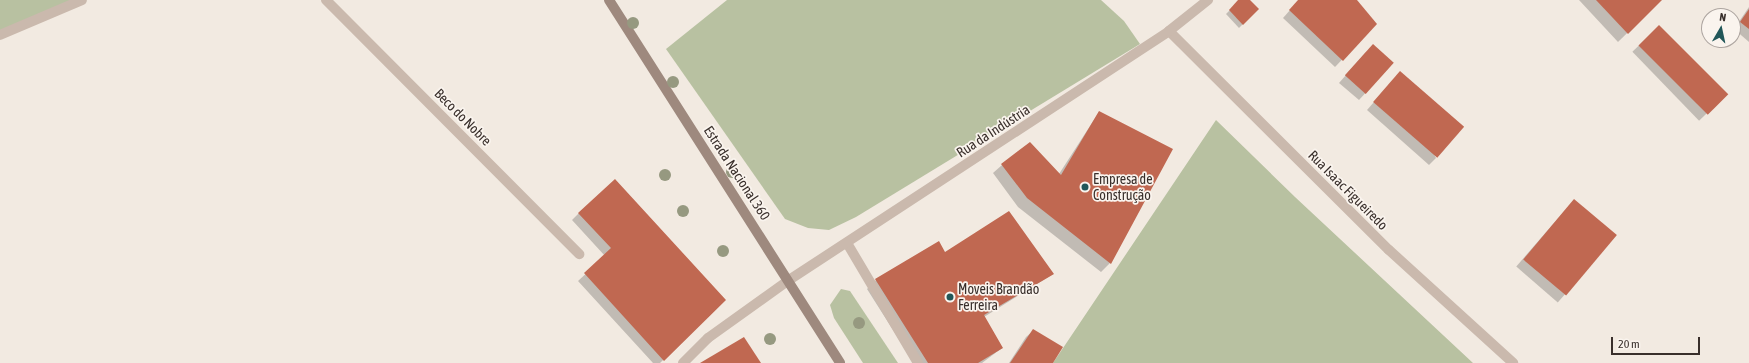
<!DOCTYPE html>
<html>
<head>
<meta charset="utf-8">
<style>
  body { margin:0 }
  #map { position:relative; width:1749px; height:363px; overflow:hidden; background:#f2eae1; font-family:"Asap Condensed",sans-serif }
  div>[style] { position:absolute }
  .green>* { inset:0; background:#b8c1a1 }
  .shadow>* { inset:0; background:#0003; transform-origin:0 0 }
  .building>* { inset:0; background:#c06851; transform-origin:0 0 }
  .service>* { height:10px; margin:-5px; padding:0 5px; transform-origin:5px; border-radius:5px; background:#cab9ad }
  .minor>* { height:10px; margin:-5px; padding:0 5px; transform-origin:5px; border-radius:5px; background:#cab9ad }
  .secondary>* { height:10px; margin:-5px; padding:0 5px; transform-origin:5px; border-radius:5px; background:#9e897e }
  .trees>* { width:12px; height:12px; margin:-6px; border-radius:50%; background:#969980 }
  .dots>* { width:11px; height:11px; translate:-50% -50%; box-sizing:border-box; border:2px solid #faf4ee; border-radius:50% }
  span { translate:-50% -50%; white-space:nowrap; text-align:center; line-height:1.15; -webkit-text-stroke:3.5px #faf4ee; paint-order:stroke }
  .street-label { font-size:14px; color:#392f2b }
  .poi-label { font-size:14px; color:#392f2b }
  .left { translate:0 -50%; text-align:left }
  .north { position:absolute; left:1701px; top:8px; width:40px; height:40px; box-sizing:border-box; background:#faf4ee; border:1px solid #ada5a0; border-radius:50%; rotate:9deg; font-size:11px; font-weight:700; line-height:16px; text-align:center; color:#392f2b }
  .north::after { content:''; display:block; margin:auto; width:14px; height:18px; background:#225759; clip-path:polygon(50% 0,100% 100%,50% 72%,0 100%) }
  .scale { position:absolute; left:1611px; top:337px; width:89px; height:18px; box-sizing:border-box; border:2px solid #392f2b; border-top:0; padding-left:5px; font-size:12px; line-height:14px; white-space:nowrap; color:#392f2b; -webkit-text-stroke:3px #faf4ee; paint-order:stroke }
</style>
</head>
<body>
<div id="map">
  <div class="green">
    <div style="clip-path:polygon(0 0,82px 0,0 35px)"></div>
    <div style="clip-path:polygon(727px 0,1101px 0,1124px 21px,1140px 44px,856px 217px,829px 230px,808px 228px,785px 219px,666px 49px)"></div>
    <div style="clip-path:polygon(1216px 120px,1295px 197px,1473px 363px,1053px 363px)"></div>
    <div style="clip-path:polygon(841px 289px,850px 291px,898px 363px,863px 363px,834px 318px,830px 305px)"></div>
  </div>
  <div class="shadow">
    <div style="clip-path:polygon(1240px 0,1249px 0,1258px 9px,1239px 28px,1226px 14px)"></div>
    <div style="clip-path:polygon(1299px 0,1356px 0,1376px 24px,1335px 67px,1283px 18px)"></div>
    <div style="clip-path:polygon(1579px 0,1661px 0,1618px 42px)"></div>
    <div style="clip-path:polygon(1749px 7px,1749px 42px,1734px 29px)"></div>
    <div style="left:1659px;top:26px;width:96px;height:37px;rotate:46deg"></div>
    <div style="clip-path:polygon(1366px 52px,1393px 63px,1359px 100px,1339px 83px)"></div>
    <div style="clip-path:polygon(1394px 79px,1436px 158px,1429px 165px,1367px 110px)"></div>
    <div style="clip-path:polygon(1099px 112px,1171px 149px,1110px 263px,1101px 272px,1018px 207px,993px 173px,1002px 165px,1059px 174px)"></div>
    <div style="left:1574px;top:200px;width:55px;height:88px;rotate:41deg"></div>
    <div style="clip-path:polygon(579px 213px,724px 300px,660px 363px,653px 363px,578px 281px,605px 256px,572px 220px)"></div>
    <div style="clip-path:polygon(1053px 274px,984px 317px,1002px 348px,982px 363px,914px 363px,867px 289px,876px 280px)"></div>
    <div style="clip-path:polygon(1033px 331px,1052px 363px,1009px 363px,1026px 337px)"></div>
  </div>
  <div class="building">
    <div style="clip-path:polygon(1238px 0,1250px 0,1259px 9px,1243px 25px,1229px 10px)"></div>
    <div style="clip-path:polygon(1298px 0,1357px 0,1377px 24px,1343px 61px,1289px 10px)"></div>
    <div style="clip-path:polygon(1596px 0,1662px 0,1628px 34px)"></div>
    <div style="clip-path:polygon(1749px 9px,1749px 29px,1740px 22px)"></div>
    <div style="left:1659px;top:25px;width:98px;height:29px;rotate:45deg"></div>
    <div style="left:1373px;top:44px;width:28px;height:42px;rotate:42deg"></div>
    <div style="left:1400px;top:71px;width:85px;height:41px;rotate:41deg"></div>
    <div style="clip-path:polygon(1099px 111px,1173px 149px,1111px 264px,1027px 198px,1001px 164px,1030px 142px,1061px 175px)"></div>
    <div style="clip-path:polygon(615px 179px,726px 300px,664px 361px,584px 273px,611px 248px,578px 213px)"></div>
    <div style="left:1574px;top:199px;width:56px;height:79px;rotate:40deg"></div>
    <div style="clip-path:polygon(1009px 211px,1054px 274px,984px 315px,1003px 348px,978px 363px,928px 363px,875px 279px,939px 241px,945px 252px)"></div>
    <div style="clip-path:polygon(1033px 329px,1063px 347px,1053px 363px,1010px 363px)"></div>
    <div style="clip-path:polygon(744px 337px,761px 363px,700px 363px)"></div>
  </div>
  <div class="service">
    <div style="left:847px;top:243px;width:139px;rotate:59.4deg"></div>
  </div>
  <div class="minor">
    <div style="left:326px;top:0;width:359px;rotate:45.1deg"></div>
    <div style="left:1169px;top:31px;width:310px;rotate:44.9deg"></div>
    <div style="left:1389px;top:250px;width:168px;rotate:42.3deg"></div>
    <div style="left:0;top:35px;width:89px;rotate:-23.1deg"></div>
    <div style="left:683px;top:363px;width:35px;rotate:-45deg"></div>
    <div style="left:708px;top:338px;width:100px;rotate:-35.6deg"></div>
    <div style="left:789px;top:280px;width:454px;rotate:-33.2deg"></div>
    <div style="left:1169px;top:31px;width:50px;rotate:-38.5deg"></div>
  </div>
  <div class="secondary">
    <div style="left:609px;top:0;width:430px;rotate:57.5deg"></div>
  </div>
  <div class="trees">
    <div style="left:633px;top:23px"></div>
    <div style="left:673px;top:82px"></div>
    <div style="left:732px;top:172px"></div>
    <div style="left:665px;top:175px"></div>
    <div style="left:683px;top:211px"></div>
    <div style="left:723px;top:251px"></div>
    <div style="left:859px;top:323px"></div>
    <div style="left:770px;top:339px"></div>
  </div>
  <div class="dots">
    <div style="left:1085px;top:187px;background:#225759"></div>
    <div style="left:950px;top:297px;background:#225759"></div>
  </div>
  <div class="street-label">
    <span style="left:463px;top:117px;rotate:45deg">Beco do Nobre</span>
    <span style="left:993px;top:131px;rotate:-33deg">Rua da Indústria</span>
    <span style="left:737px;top:173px;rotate:57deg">Estrada Nacional 360</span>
    <span style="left:1348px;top:190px;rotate:45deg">Rua Isaac Figueiredo</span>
  </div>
  <div class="poi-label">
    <span class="left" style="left:1093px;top:187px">Empresa de<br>Construção</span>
    <span class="left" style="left:958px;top:297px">Moveis Brandão<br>Ferreira</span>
  </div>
  <div class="north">N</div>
  <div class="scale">20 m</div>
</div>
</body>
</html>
